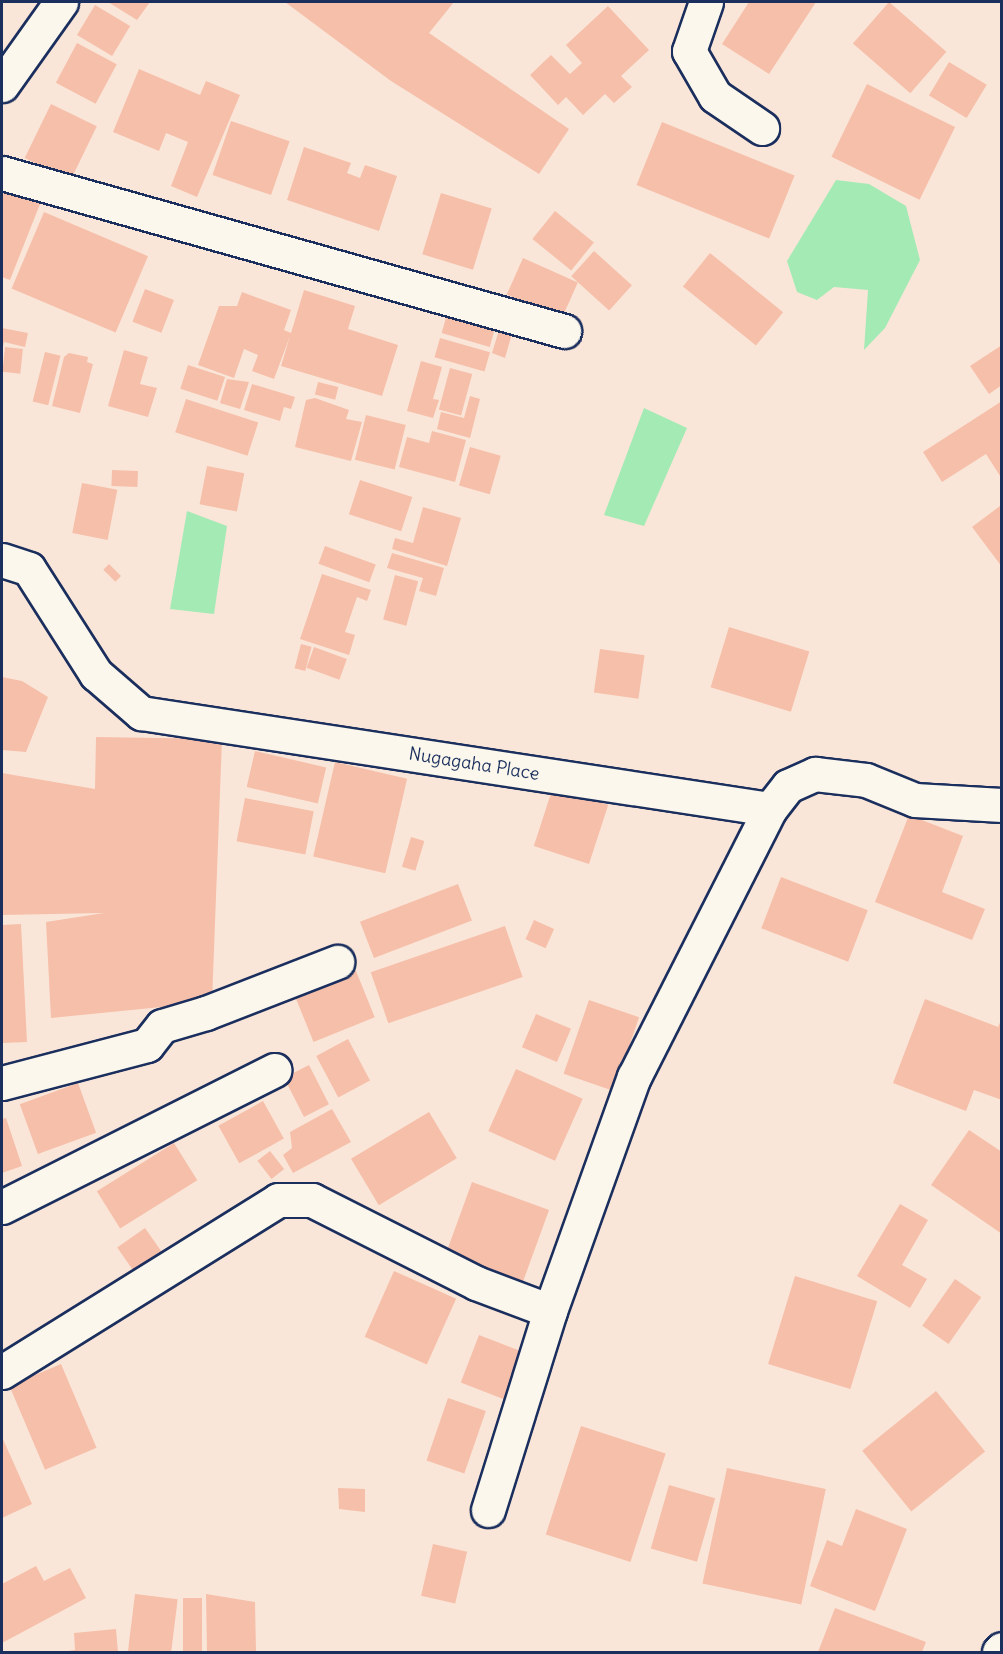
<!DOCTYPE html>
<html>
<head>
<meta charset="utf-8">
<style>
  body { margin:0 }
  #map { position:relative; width:1003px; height:1654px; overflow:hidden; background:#fae6d8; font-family:Delius,sans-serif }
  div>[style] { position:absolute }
  .green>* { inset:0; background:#a4eab5 }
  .building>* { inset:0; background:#f6bfaa; transform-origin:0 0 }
  .roads { filter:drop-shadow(2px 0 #1b2f5e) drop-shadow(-2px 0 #1b2f5e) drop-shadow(0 2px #1b2f5e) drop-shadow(0 -2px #1b2f5e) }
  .minor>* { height:33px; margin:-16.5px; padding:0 16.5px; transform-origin:16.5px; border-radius:16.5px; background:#fbf7ec }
  .primary>* { height:33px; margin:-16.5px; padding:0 16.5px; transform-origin:16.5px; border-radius:16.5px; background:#fbf7ec }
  span { translate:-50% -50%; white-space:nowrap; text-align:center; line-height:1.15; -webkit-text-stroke:5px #fbf7ec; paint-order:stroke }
  .street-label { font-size:18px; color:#1b2f5e }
  .frame { position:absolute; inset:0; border:3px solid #1b2f5e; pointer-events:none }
</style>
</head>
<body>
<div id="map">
  <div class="green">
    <div style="clip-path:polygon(836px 180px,869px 184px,906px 206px,920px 260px,885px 328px,864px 350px,868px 290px,834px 287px,817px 300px,797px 292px,787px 261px)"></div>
    <div style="clip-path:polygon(644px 408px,687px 428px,644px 526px,604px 515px)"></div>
    <div style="clip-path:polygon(187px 511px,227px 526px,214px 614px,170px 609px)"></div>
  </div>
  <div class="building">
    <div style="clip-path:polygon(108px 2px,150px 2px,137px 20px)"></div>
    <div style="clip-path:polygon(285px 2px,454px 2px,429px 33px,569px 129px,539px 174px,391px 81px)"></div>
    <div style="clip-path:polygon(749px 2px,816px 2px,769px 74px,722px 44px)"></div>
    <div style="left:889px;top:2px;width:76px;height:55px;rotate:41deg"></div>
    <div style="left:95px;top:5px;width:41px;height:35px;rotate:31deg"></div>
    <div style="clip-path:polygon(608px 6px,649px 50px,621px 76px,632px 87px,614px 103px,605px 94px,583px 115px,566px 97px,558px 105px,530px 75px,551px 55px,570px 74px,582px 63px,566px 45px)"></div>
    <div style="left:77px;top:43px;width:45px;height:45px;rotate:28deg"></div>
    <div style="left:949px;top:62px;width:44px;height:39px;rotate:31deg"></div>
    <div style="clip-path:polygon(139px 69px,200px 95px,206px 81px,240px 95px,197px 197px,171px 186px,188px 142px,166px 133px,159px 151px,113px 132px)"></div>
    <div style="left:867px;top:84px;width:98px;height:81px;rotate:26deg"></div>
    <div style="left:51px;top:104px;width:51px;height:60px;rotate:26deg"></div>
    <div style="left:231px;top:121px;width:62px;height:57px;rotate:19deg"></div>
    <div style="left:662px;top:122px;width:143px;height:68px;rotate:22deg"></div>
    <div style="clip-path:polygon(304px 147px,351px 163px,347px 173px,360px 178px,365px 165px,397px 176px,379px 231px,287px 200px)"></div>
    <div style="clip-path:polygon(2px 188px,40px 204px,10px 280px,2px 277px)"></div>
    <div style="left:441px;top:193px;width:53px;height:64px;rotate:17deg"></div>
    <div style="left:555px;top:211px;width:50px;height:36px;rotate:39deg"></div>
    <div style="left:44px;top:212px;width:113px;height:83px;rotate:23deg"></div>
    <div style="left:594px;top:251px;width:51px;height:34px;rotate:42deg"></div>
    <div style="left:710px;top:253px;width:94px;height:43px;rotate:39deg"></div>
    <div style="left:523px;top:258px;width:60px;height:40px;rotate:24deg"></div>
    <div style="left:145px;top:289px;width:31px;height:35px;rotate:21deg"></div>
    <div style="clip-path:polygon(304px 290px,355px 306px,348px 329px,398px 345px,382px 396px,281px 366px,290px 336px,274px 379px,252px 371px,258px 355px,244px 349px,234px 378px,198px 365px,219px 306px,237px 306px,242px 292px,291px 310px,284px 330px,291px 333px)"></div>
    <div style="left:448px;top:311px;width:50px;height:23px;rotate:16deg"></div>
    <div style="clip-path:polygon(2px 328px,28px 333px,25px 347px,4px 342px,2px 352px)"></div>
    <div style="clip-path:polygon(507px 328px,513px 330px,505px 358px,492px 353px,499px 330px,505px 332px)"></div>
    <div style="left:440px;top:338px;width:52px;height:20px;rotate:16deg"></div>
    <div style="clip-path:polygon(1002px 345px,1002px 385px,989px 394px,970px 366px)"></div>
    <div style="left:5px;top:347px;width:18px;height:25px;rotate:6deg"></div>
    <div style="clip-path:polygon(124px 350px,148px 357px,140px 384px,157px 388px,148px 417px,108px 406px)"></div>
    <div style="left:45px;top:352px;width:16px;height:51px;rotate:14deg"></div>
    <div style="clip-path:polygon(69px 353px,88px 357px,87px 362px,93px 364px,80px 413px,52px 406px,64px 357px)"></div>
    <div style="clip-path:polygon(421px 361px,442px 367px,433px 399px,439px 400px,433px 418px,407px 411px)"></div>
    <div style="left:188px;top:365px;width:39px;height:25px;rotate:18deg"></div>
    <div style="left:450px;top:368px;width:23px;height:43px;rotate:15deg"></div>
    <div style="clip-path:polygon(227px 379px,249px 382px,240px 409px,220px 403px)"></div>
    <div style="left:318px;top:382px;width:21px;height:13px;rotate:14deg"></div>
    <div style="clip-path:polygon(252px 384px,295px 397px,291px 409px,284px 407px,280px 421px,244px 410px)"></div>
    <div style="clip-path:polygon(470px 396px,480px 399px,470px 438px,437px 429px,441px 412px,464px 418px)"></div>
    <div style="clip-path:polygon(315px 398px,349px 410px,346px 419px,362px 422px,351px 461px,295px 447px,306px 400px)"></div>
    <div style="left:186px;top:399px;width:76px;height:35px;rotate:18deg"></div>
    <div style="clip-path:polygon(1002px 401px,1002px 479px,986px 454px,942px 482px,923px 452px)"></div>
    <div style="left:366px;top:415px;width:41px;height:46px;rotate:14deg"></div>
    <div style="clip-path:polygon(432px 431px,466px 440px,455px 482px,399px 467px,407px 437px,429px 443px)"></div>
    <div style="left:470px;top:447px;width:32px;height:40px;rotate:16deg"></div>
    <div style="left:207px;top:466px;width:38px;height:39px;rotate:11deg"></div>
    <div style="left:112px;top:470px;width:26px;height:16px;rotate:2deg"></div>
    <div style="left:360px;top:480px;width:55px;height:36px;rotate:18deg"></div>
    <div style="left:82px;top:483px;width:36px;height:51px;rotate:11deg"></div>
    <div style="clip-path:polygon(1000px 506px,1002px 509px,1002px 567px,972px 527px)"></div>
    <div style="clip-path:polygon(423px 507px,461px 518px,447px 566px,392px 549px,395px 538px,413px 543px)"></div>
    <div style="left:325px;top:546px;width:54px;height:19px;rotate:20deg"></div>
    <div style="clip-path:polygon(392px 553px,444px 568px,436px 596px,419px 591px,423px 578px,387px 568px)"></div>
    <div style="left:109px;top:564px;width:17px;height:8px;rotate:45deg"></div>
    <div style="clip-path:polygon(322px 574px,371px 590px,367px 601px,357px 597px,345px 632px,355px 635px,349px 655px,300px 639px)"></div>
    <div style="left:395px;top:575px;width:24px;height:46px;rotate:15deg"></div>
    <div style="left:729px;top:627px;width:84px;height:63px;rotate:17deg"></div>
    <div style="left:301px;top:644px;width:11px;height:25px;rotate:15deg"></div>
    <div style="left:314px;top:647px;width:35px;height:22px;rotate:20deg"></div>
    <div style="left:600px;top:649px;width:45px;height:44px;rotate:8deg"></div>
    <div style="clip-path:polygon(2px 677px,22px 681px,48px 697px,26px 752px,2px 750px)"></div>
    <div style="clip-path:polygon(96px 737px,222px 739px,212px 1002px,51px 1018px,46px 922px,104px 913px,2px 915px,2px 773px,95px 789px)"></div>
    <div style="left:255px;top:751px;width:73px;height:37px;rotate:13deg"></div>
    <div style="left:335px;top:762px;width:74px;height:97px;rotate:13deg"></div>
    <div style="left:553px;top:787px;width:58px;height:62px;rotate:18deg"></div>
    <div style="left:245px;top:798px;width:70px;height:44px;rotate:11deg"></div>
    <div style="clip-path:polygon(909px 815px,963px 836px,942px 892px,985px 909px,972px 940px,875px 902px)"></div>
    <div style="left:411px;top:837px;width:14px;height:31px;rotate:17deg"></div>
    <div style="left:781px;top:877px;width:93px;height:55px;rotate:21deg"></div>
    <div style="left:458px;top:884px;width:39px;height:105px;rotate:69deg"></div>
    <div style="left:534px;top:920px;width:22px;height:21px;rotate:24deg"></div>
    <div style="clip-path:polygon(21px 924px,27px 1042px,2px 1043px,2px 925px)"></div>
    <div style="left:505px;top:926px;width:54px;height:142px;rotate:71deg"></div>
    <div style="left:356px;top:971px;width:50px;height:66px;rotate:68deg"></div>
    <div style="clip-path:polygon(925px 999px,998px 1027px,1002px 1018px,1002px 1100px,974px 1090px,966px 1111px,893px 1083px)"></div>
    <div style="left:589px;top:1000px;width:53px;height:78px;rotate:19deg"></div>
    <div style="left:536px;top:1014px;width:38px;height:36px;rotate:23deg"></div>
    <div style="left:348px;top:1039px;width:47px;height:36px;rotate:62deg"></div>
    <div style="left:309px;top:1065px;width:44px;height:28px;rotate:63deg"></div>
    <div style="left:516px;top:1069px;width:73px;height:68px;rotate:24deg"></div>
    <div style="left:78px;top:1083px;width:53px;height:62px;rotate:70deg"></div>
    <div style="left:263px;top:1101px;width:43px;height:51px;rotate:61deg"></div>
    <div style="clip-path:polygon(332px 1109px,351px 1142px,293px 1173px,283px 1155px,292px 1148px,290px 1132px)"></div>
    <div style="left:429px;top:1112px;width:54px;height:91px;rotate:59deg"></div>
    <div style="clip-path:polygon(6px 1118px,22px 1166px,2px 1173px,2px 1119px)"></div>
    <div style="clip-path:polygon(969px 1130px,1002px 1152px,1002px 1234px,931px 1185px)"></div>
    <div style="left:174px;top:1143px;width:44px;height:91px;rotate:58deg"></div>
    <div style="left:270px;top:1151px;width:23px;height:16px;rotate:52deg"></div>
    <div style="left:472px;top:1182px;width:82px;height:79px;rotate:20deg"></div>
    <div style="clip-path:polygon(900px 1204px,928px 1220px,902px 1265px,927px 1279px,910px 1308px,857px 1276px)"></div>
    <div style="left:145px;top:1228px;width:37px;height:34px;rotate:55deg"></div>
    <div style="left:394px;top:1271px;width:68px;height:72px;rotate:24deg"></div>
    <div style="left:795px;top:1276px;width:86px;height:92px;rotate:17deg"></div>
    <div style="left:955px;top:1279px;width:32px;height:57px;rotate:35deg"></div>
    <div style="left:479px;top:1335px;width:51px;height:51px;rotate:21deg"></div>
    <div style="left:61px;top:1364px;width:91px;height:56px;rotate:67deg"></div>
    <div style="left:936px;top:1391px;width:78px;height:95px;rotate:51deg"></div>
    <div style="left:448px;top:1398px;width:40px;height:66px;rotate:19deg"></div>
    <div style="left:581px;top:1426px;width:89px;height:114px;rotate:18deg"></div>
    <div style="clip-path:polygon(2px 1437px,32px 1504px,2px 1518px)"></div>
    <div style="left:727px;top:1468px;width:101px;height:118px;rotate:12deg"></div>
    <div style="left:669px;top:1485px;width:48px;height:66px;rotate:16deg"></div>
    <div style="clip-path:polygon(338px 1488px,365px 1489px,365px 1512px,339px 1509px)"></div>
    <div style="clip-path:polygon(856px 1509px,907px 1529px,875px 1611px,810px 1586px,827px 1540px,842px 1546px)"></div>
    <div style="left:433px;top:1544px;width:35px;height:53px;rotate:13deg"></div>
    <div style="clip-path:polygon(36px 1566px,44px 1581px,70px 1568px,86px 1598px,2px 1643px,2px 1584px)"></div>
    <div style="left:135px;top:1594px;width:43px;height:58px;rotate:7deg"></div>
    <div style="clip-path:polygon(206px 1594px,255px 1602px,256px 1652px,207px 1652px)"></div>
    <div style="left:183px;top:1598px;width:19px;height:54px"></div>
    <div style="clip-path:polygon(835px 1608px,926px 1642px,922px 1652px,818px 1652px)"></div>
    <div style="clip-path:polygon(116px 1629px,118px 1652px,61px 1652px,75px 1650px,74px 1633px)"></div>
  </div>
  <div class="roads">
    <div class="minor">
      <div style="left:706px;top:2px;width:52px;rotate:109.1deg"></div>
      <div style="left:689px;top:51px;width:52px;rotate:60deg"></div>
      <div style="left:715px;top:96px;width:57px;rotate:34.2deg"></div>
      <div style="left:2px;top:173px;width:584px;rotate:15.7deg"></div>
      <div style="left:2px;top:560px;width:28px;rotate:18deg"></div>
      <div style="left:29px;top:569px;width:125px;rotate:57.5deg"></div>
      <div style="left:96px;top:674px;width:60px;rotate:40.9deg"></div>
      <div style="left:141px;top:713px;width:636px;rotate:8.68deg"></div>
      <div style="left:770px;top:809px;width:29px;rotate:-52deg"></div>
      <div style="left:788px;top:786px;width:30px;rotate:-24deg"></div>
      <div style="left:815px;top:774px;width:51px;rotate:6.7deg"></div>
      <div style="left:866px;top:780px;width:53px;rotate:22.2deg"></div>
      <div style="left:915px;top:800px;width:87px;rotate:3.3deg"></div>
      <div style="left:2px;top:1083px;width:150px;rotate:-14.7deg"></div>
      <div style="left:147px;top:1045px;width:24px;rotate:-52deg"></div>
      <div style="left:162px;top:1026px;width:46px;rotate:-16.5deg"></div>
      <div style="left:206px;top:1013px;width:141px;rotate:-21.3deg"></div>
      <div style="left:2px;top:1207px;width:305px;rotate:-26.7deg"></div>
      <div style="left:2px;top:1372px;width:325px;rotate:-31.9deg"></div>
      <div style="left:278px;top:1200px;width:34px"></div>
      <div style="left:312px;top:1200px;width:184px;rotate:26.8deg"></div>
      <div style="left:476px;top:1283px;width:79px;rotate:20.7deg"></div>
      <div style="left:488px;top:1510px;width:208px;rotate:-72.7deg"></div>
      <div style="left:550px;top:1311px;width:249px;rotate:-70.3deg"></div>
      <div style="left:634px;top:1077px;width:301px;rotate:-63.1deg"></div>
      <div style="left:999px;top:1652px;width:4px;rotate:-45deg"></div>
    </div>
    <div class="primary">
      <div style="left:2px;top:85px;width:102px;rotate:-54.6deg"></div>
    </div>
  </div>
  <div class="street-label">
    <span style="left:474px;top:764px;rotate:9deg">Nugagaha Place</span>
  </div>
  <div class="frame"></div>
</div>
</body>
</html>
